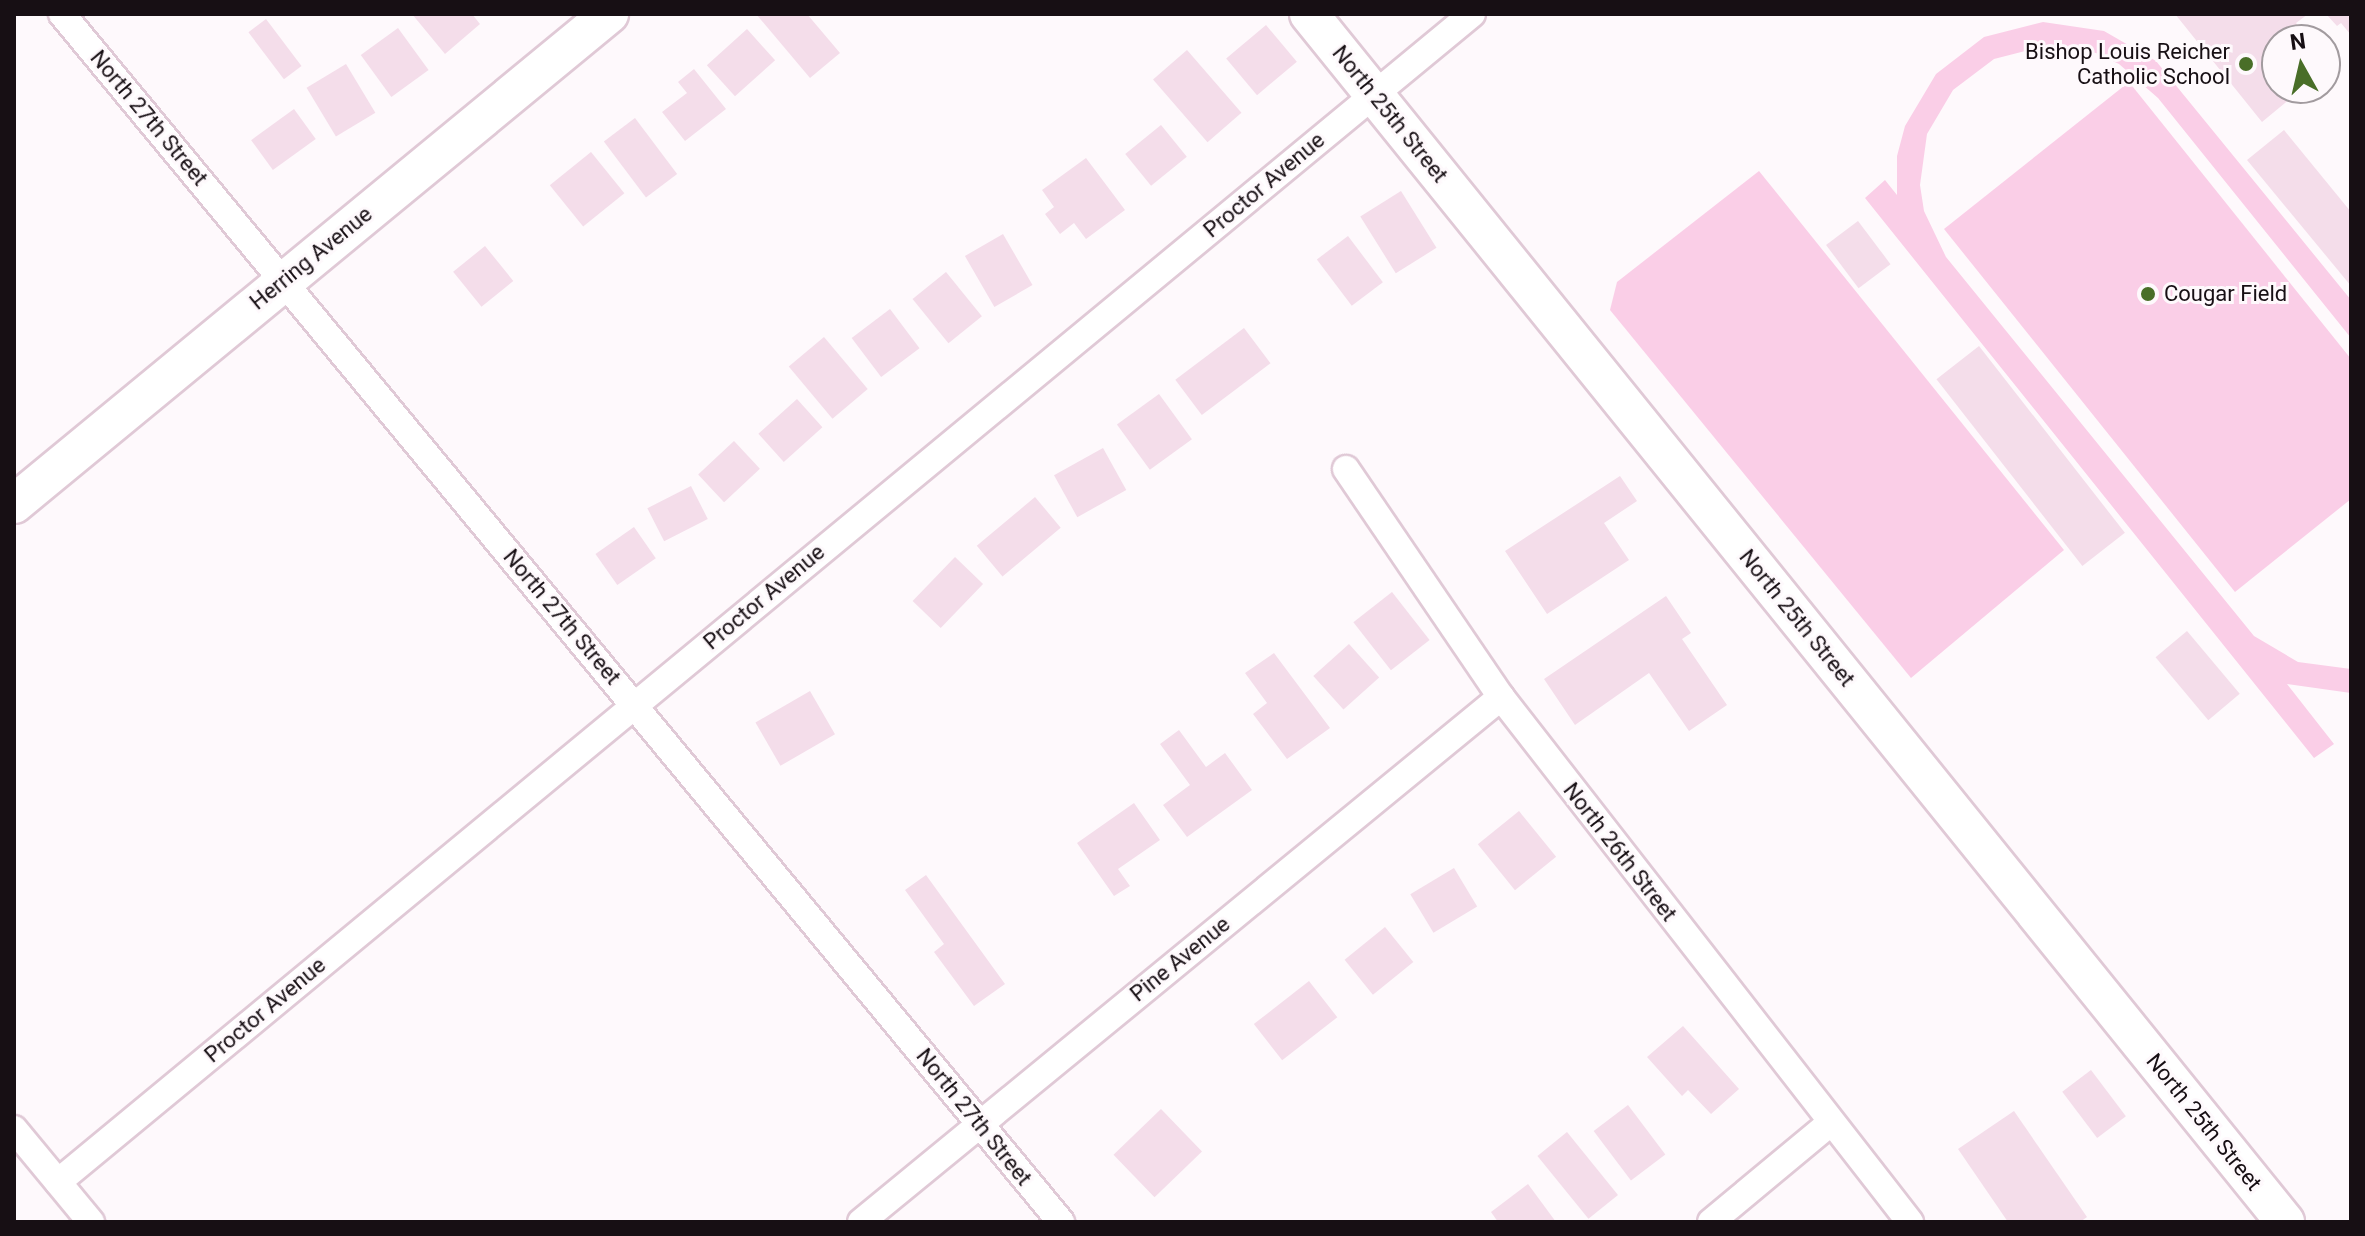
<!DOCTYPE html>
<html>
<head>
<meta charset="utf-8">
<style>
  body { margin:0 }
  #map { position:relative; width:2365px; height:1236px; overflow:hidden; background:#fef9fc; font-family:Roboto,sans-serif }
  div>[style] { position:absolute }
  .green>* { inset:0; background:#facee7 }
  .building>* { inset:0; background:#f4ddea; transform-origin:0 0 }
  .roads { filter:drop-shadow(2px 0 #e0c9d6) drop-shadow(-2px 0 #e0c9d6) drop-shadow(0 2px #e0c9d6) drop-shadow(0 -2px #e0c9d6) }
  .minor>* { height:26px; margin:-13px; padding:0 13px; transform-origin:13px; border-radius:13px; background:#fff }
  .secondary>* { height:38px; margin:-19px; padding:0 19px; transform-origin:19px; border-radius:19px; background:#fff }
  .dots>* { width:22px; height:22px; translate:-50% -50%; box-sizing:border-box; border:4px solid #fef9fc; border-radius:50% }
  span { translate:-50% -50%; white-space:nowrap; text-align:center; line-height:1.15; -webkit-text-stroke:6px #fef9fc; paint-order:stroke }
  .poi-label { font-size:22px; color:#170f14 }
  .right { translate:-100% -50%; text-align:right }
  .left { translate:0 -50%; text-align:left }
  .street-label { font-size:22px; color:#170f14 }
  .frame { position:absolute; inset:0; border:16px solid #170f14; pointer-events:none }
  .north { position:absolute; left:2261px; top:24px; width:80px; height:80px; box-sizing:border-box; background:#fef9fc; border:2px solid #a29b9f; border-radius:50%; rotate:352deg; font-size:22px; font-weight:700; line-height:32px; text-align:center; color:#170f14 }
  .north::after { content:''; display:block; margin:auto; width:28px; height:36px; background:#496e28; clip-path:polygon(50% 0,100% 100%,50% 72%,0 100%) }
</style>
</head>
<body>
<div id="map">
  <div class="green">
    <div style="clip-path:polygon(2043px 22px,2104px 31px,2156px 61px,2351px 300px,2351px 338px,2158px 98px,2119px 64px,2096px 53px,2045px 46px,1994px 59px,1953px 90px,1927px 134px,1920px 185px,1924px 211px,1946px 257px,2254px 636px,2298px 662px,2351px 669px,2351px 693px,2287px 684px,2334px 744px,2314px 758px,1865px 198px,1885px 180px,1897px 195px,1897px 156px,1905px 126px,1936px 74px,1984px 37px)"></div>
    <div style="clip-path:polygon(2129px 82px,2351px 359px,2351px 499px,2235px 592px,1944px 229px)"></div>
    <div style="clip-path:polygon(1759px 171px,2064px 550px,1911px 678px,1610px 310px,1617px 282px)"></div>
  </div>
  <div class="building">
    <div style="clip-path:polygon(412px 14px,472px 14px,480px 24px,445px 54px)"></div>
    <div style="clip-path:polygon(756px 14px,807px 14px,840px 53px,810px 78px)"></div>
    <div style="clip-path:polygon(2175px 14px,2308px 14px,2296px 23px,2309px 40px,2277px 40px,2277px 88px,2303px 88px,2262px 122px)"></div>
    <div style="clip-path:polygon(2326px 14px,2350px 14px,2351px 35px,2341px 23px,2337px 26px)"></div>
    <div style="left:266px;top:19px;width:59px;height:22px;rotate:53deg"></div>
    <div style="left:1266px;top:25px;width:48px;height:52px;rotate:50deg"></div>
    <div style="left:398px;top:28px;width:52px;height:46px;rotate:54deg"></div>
    <div style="left:747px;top:29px;width:42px;height:54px;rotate:48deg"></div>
    <div style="left:1187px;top:50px;width:83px;height:45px;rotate:49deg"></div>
    <div style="left:346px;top:64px;width:57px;height:46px;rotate:59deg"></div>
    <div style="clip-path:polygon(694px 69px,726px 109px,685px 141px,662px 112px,687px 93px,678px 82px)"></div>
    <div style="left:294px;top:109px;width:37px;height:53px;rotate:54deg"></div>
    <div style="left:635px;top:118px;width:70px;height:39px;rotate:53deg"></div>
    <div style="left:1161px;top:125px;width:41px;height:46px;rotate:51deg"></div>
    <div style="clip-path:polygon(2284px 130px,2351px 212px,2351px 286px,2247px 160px)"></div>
    <div style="left:591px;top:152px;width:53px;height:53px;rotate:51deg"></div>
    <div style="clip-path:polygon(1086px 158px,1125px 210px,1086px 239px,1074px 223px,1060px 234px,1045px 214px,1054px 207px,1042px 190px)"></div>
    <div style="left:1401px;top:191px;width:67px;height:48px;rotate:58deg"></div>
    <div style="left:1858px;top:221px;width:54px;height:40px;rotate:53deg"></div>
    <div style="left:1003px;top:234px;width:59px;height:44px;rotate:60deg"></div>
    <div style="left:1348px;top:236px;width:58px;height:39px;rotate:53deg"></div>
    <div style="left:485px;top:246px;width:45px;height:41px;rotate:51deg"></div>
    <div style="left:946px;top:272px;width:57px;height:43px;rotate:51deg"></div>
    <div style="left:890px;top:309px;width:49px;height:48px;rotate:53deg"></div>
    <div style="left:1244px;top:328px;width:44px;height:86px;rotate:53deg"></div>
    <div style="left:824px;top:337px;width:68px;height:46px;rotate:50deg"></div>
    <div style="left:1979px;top:346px;width:237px;height:54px;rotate:52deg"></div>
    <div style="left:1159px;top:394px;width:56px;height:52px;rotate:54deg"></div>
    <div style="left:797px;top:399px;width:38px;height:52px;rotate:48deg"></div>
    <div style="left:734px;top:441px;width:38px;height:49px;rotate:47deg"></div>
    <div style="left:1103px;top:448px;width:48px;height:56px;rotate:61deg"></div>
    <div style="clip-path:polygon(1620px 476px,1637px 501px,1604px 523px,1629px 560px,1547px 614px,1505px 551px)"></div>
    <div style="left:691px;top:486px;width:37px;height:49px;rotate:63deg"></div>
    <div style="left:1035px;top:497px;width:40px;height:76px;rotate:50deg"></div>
    <div style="left:634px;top:527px;width:38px;height:47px;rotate:55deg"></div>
    <div style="left:955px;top:557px;width:39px;height:61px;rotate:44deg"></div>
    <div style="left:1392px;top:592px;width:61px;height:49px;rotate:52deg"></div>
    <div style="clip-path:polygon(1666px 596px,1691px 633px,1682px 639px,1727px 705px,1689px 731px,1649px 673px,1575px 725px,1544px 679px)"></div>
    <div style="left:2187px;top:631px;width:82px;height:41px;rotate:50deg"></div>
    <div style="left:1349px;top:644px;width:45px;height:48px;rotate:48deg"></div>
    <div style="clip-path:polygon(1274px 653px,1330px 728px,1287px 759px,1253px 714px,1267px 703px,1245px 673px)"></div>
    <div style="left:810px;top:691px;width:50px;height:63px;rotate:60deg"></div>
    <div style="clip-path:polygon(1179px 730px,1206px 767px,1225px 753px,1252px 790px,1187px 837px,1163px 805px,1190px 785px,1160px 744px)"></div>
    <div style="clip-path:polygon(1134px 803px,1160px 840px,1118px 869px,1130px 886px,1114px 896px,1077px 843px)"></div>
    <div style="left:1519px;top:811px;width:59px;height:53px;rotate:51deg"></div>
    <div style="left:1454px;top:868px;width:45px;height:51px;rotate:59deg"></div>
    <div style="clip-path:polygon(926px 875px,1005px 984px,974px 1006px,934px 952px,944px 944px,905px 890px)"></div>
    <div style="left:1385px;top:927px;width:45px;height:52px;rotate:51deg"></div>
    <div style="left:1309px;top:981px;width:46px;height:70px;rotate:52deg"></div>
    <div style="clip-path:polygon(1683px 1026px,1739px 1089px,1711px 1114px,1688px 1090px,1682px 1096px,1647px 1057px)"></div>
    <div style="left:2091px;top:1070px;width:58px;height:36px;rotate:53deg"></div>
    <div style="left:1628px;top:1105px;width:62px;height:43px;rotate:53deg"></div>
    <div style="left:1161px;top:1109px;width:59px;height:66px;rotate:46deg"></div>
    <div style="clip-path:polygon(2014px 1111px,2087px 1217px,2080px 1222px,2008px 1222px,1958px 1149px)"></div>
    <div style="left:1567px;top:1132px;width:81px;height:38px;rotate:51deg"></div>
    <div style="clip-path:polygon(1528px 1184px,1556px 1222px,1498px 1222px,1491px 1212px)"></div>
  </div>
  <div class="roads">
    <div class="minor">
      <div style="left:62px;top:14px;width:1568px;rotate:50.41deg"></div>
      <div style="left:1346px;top:469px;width:276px;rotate:55.8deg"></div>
      <div style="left:1501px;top:697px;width:666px;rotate:52.08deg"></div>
      <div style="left:14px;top:1129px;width:121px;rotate:50.4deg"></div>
      <div style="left:58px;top:1182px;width:1834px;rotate:-39.56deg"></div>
      <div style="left:861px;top:1222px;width:828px;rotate:-39.36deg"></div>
      <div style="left:1711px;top:1222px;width:153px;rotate:-39.7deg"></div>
    </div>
    <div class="secondary">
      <div style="left:1309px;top:14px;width:1553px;rotate:51.06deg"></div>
      <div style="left:14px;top:504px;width:771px;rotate:-39.47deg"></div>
    </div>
  </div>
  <div class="dots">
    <div style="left:2246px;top:64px;background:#496e28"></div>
    <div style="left:2148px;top:294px;background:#496e28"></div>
  </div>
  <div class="poi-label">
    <span class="right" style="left:2230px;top:64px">Bishop Louis Reicher<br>Catholic School</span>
    <span class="left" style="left:2164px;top:294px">Cougar Field</span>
  </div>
  <div class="street-label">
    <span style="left:1390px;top:114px;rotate:51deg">North 25th Street</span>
    <span style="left:149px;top:118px;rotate:50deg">North 27th Street</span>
    <span style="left:1264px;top:185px;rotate:-40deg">Proctor Avenue</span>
    <span style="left:311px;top:258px;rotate:-39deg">Herring Avenue</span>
    <span style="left:764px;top:597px;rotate:-40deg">Proctor Avenue</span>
    <span style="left:562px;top:617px;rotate:50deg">North 27th Street</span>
    <span style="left:1797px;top:618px;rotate:51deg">North 25th Street</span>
    <span style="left:1620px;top:852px;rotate:52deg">North 26th Street</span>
    <span style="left:1180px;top:959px;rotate:-39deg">Pine Avenue</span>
    <span style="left:265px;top:1010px;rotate:-40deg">Proctor Avenue</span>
    <span style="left:974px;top:1117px;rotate:51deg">North 27th Street</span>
    <span style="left:2204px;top:1122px;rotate:51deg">North 25th Street</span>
  </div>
  <div class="frame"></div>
  <div class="north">N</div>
</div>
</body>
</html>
